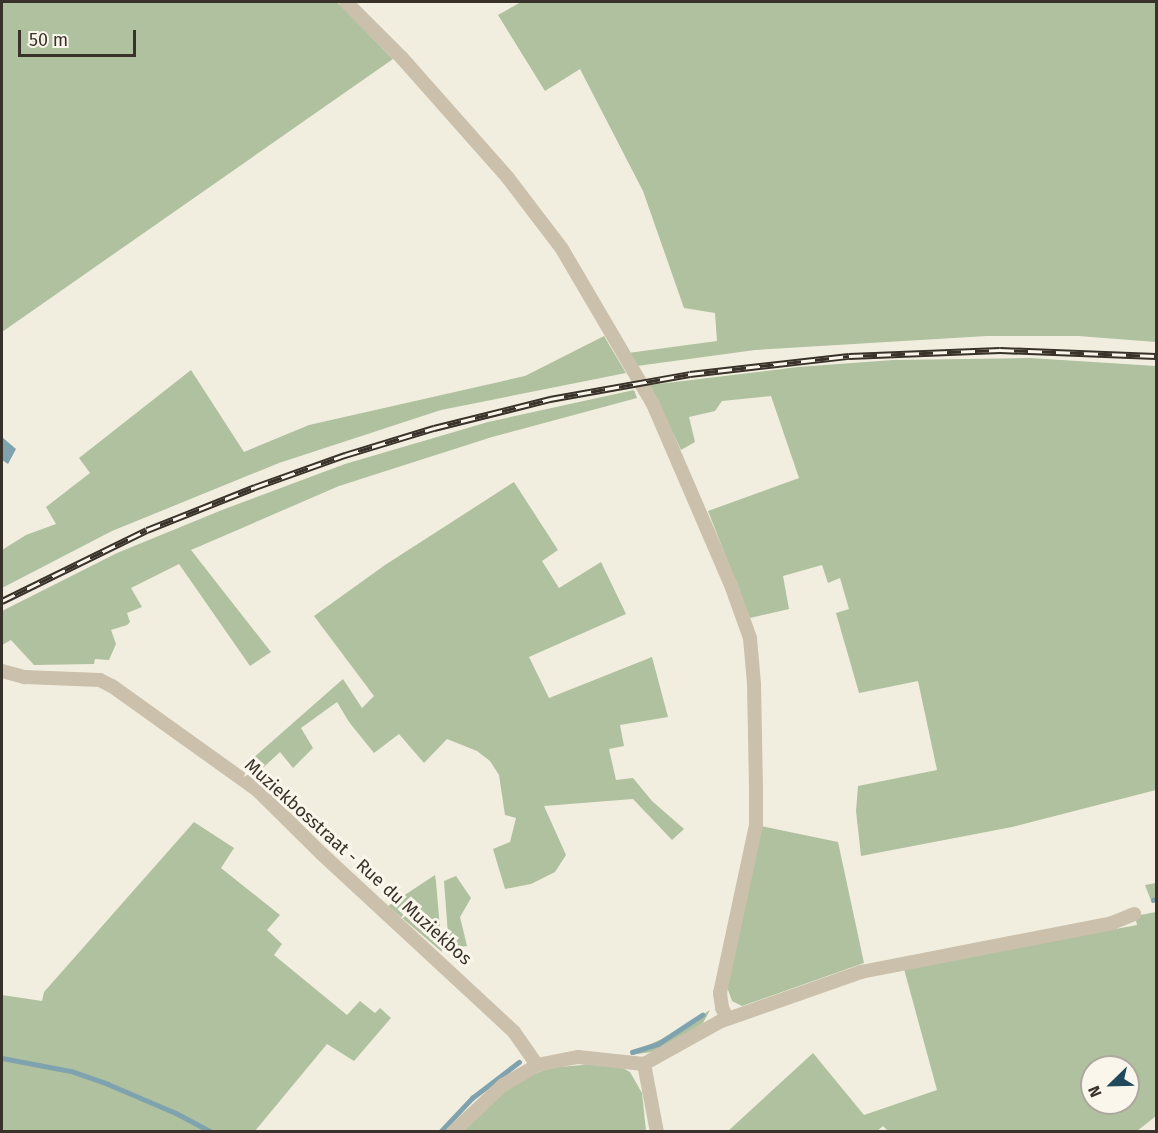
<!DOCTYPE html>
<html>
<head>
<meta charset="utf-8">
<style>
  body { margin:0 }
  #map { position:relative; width:1158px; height:1133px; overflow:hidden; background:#f2eedf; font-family:"Fira Sans",sans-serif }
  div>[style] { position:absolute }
  .green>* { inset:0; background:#afc19f }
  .water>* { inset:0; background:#7fa2af }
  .stream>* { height:4.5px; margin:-2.25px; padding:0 2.25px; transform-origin:2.25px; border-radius:2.25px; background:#7fa2af }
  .street>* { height:14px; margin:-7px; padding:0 7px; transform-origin:7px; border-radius:7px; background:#cbc0ab }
  .rail>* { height:7px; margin-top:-3.5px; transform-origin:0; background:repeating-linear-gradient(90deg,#faf6ec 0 14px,#39322a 0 28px); box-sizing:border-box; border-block:2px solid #39322a }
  span { translate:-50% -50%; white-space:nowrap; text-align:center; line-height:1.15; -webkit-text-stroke:6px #faf6ec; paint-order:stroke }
  .street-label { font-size:18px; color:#39322a }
  .frame { position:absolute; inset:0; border:3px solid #39322a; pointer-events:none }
  .north { position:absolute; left:1080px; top:1055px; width:60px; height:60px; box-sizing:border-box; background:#faf6ec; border:2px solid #ada89e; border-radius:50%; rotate:247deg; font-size:16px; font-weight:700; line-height:24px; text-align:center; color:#39322a }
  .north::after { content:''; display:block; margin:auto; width:21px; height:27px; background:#204959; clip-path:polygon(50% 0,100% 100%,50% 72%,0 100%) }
  .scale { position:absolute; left:18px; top:30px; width:118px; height:27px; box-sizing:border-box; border:3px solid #39322a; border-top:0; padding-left:8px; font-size:18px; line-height:21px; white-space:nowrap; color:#39322a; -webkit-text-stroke:4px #faf6ec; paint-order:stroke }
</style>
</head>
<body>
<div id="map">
  <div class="green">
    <div style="clip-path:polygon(2px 2px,337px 2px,393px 59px,2px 332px)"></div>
    <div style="clip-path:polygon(521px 2px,1156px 2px,1156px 342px,1078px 336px,987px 336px,755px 350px,637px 366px,628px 353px,717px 341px,715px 313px,684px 308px,643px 191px,580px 69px,545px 91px,498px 15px)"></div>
    <div style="clip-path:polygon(604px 336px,626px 373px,441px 410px,279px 463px,112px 531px,2px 588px,2px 550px,26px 535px,56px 524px,46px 507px,90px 473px,79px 458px,191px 370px,244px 452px,309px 425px,525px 376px)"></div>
    <div style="clip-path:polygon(1030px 358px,1156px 366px,1156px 790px,1012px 827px,861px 856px,856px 811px,858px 786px,937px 770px,918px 681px,859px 693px,836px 613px,849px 609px,840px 578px,828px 583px,822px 565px,783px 576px,789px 609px,750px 618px,708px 511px,799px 478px,771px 396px,722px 401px,715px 411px,689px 417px,695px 442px,681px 450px,650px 385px,798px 367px,893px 360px)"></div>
    <div style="clip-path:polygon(634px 390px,637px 398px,492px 437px,339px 486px,191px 550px,271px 652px,250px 666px,179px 564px,131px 588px,142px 607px,127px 613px,130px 622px,127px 625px,111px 630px,116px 644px,109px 660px,95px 659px,94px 664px,34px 665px,11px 640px,2px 645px,2px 611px,117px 553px,222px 510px,345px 464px,488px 422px)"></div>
    <div style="clip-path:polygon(514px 482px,558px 550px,542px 561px,559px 588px,601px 562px,626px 614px,529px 657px,549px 698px,652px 657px,668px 717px,620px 725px,624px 746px,609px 749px,616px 780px,633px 778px,652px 801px,684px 829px,672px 840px,633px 799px,544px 806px,566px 855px,555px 872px,531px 884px,505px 889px,493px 849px,510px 842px,516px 818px,505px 815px,499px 775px,490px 761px,477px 751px,447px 739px,424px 763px,399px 734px,374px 753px,349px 722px,337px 702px,301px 728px,313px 748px,293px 768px,280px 752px,252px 778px,244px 766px,343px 679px,362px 708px,374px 696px,314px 616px,385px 565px)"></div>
    <div style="clip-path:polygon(194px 822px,234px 848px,221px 868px,280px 915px,267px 930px,282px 944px,274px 955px,347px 1015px,360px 1001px,375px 1013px,380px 1008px,391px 1018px,354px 1061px,327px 1044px,255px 1131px,2px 1131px,2px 995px,42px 1001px,44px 992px)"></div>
    <div style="clip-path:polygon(761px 826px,838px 842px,864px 963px,742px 1006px,732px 1001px,727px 987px)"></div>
    <div style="clip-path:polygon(435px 875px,436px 882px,442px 952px,388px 906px)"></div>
    <div style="clip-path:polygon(456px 876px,471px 898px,460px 917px,467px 946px,449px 948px,444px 881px)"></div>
    <div style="clip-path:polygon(1156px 883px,1156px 902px,1152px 903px,1145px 885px)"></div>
    <div style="clip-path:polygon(evenodd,1156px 912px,1156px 1116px,1137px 1131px,889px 1132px,883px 1126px,876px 1132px,727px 1132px,813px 1053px,864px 1115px,937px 1090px,904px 969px,1137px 925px,1135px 916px,1156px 912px,1092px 1067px,1128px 1067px,1128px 1103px,1092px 1103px,1092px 1067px)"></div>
    <div style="clip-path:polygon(710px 1010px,703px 1023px,692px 1030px,652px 1052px,631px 1055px,632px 1052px,671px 1035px)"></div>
    <div style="clip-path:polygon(593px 1064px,619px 1066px,630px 1072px,642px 1093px,646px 1131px,457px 1132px,501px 1094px,530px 1076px,549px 1068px)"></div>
  </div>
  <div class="water">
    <div style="clip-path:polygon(2px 437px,16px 449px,8px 464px,2px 460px)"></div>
  </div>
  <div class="stream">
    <div style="left:1153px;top:900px;width:3px;rotate:-18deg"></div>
    <div style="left:632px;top:1052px;width:27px;rotate:-17deg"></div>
    <div style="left:658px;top:1044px;width:53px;rotate:-33.4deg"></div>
    <div style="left:2px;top:1058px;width:70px;rotate:10.7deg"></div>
    <div style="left:71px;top:1071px;width:39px;rotate:19deg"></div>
    <div style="left:108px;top:1084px;width:74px;rotate:23.1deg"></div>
    <div style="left:176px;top:1113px;width:40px;rotate:28deg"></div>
    <div style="left:440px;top:1132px;width:47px;rotate:-46.7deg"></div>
    <div style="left:472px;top:1098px;width:59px;rotate:-37.5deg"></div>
  </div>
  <div class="street">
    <div style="left:346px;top:2px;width:79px;rotate:45deg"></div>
    <div style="left:402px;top:58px;width:160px;rotate:48.5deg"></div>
    <div style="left:508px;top:178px;width:89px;rotate:52.7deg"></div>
    <div style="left:562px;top:249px;width:180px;rotate:59.6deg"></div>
    <div style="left:653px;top:404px;width:197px;rotate:66.7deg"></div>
    <div style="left:731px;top:585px;width:56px;rotate:70.3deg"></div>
    <div style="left:750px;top:638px;width:46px;rotate:85deg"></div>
    <div style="left:754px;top:684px;width:103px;rotate:88.9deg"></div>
    <div style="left:756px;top:787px;width:38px;rotate:90deg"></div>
    <div style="left:756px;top:825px;width:172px;rotate:102.1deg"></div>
    <div style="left:720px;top:993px;width:15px;rotate:82deg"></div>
    <div style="left:722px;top:1008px;width:11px;rotate:63deg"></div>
    <div style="left:2px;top:671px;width:24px;rotate:15deg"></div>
    <div style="left:25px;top:677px;width:75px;rotate:2.3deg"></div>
    <div style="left:100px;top:680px;width:13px;rotate:27deg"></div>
    <div style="left:112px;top:686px;width:177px;rotate:35.6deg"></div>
    <div style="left:256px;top:789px;width:93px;rotate:44.6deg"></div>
    <div style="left:322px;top:854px;width:262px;rotate:42.8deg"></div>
    <div style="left:514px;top:1032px;width:40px;rotate:55.1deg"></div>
    <div style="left:644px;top:1064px;width:86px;rotate:-29.2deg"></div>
    <div style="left:719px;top:1022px;width:151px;rotate:-19.4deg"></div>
    <div style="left:861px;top:972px;width:256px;rotate:-11deg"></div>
    <div style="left:1112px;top:923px;width:24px;rotate:-22deg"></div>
    <div style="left:644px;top:1064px;width:69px;rotate:79.2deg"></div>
    <div style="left:453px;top:1132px;width:69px;rotate:-43.2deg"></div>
    <div style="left:503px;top:1085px;width:39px;rotate:-30deg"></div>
    <div style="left:537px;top:1065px;width:42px;rotate:-11deg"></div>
    <div style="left:578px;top:1057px;width:66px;rotate:6.1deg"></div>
  </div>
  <div class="rail">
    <div style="left:2px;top:601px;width:161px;rotate:-26.1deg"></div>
    <div style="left:147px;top:530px;width:116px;rotate:-21.7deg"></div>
    <div style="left:255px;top:487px;width:96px;rotate:-19.6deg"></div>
    <div style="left:345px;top:455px;width:93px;rotate:-16.9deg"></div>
    <div style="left:434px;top:428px;width:120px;rotate:-14deg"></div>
    <div style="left:550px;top:399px;width:142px;rotate:-10.1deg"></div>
    <div style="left:690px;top:374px;width:160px;rotate:-6.5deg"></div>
    <div style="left:849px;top:356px;width:151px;rotate:-2.3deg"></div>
    <div style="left:1000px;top:350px;width:156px;rotate:2.2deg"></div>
  </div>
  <div class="street-label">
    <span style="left:358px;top:862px;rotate:42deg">Muziekbosstraat - Rue du Muziekbos</span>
  </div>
  <div class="frame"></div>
  <div class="north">N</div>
  <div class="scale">50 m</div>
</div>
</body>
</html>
